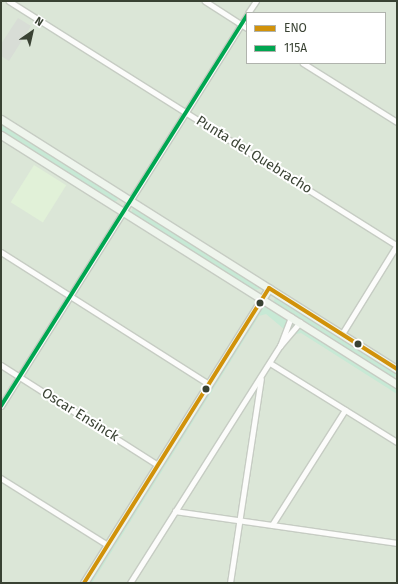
<!DOCTYPE html>
<html>
<head>
<meta charset="utf-8">
<style>
  body { margin:0 }
  #map { position:relative; width:398px; height:584px; overflow:hidden; background:#e8eee6; font-family:"Fira Sans",sans-serif }
  div>[style] { position:absolute }
  .residential>* { inset:0; background:#dbe6d7 }
  .commercial>* { inset:0; background:#e1f1d8; transform-origin:0 0 }
  .green>* { inset:0; background:#c7e9d5; transform-origin:0 0 }
  .parking>* { inset:0; background:#d8ddd6 }
  .roads { filter:drop-shadow(1px 0 #c6ccc3) drop-shadow(-1px 0 #c6ccc3) drop-shadow(0 1px #c6ccc3) drop-shadow(0 -1px #c6ccc3) }
  .street>* { height:4.5px; margin:-2.25px; padding:0 2.25px; transform-origin:2.25px; border-radius:2.25px; background:#fcfcfb }
  .secondary>* { height:7px; margin:-3.5px; padding:0 3.5px; transform-origin:3.5px; border-radius:3.5px; background:#eff5ed }
  .bus-1>* { height:4px; margin:-2px; padding:0 2px; transform-origin:2px; border-radius:2px; background:#d1920a }
  .bus-2>* { height:4px; margin:-2px; padding:0 2px; transform-origin:2px; border-radius:2px; background:#00a651 }
  .dots>* { width:11px; height:11px; translate:-50% -50%; box-sizing:border-box; border:2px solid #fff; border-radius:50% }
  span { translate:-50% -50%; white-space:nowrap; text-align:center; line-height:1.15; -webkit-text-stroke:4px #fff; paint-order:stroke }
  .street-label { font-size:14px; color:#394233 }
  .frame { position:absolute; inset:0; border:2px solid #394233; pointer-events:none }
  .legend { position:absolute; left:246px; top:12px; width:140px; height:52px; box-sizing:border-box; background:#fff; border:1px solid #b0b3ad; margin:0; padding:5px 7px; list-style:none; font-size:12px; color:#394233 }
  .legend li { display:flex; align-items:center; gap:8px; height:20px }
  .legend b { width:20px; border:1px solid #b0b3ad }
  .north { position:absolute; left:12px; top:12px; width:40px; height:40px; -webkit-text-stroke:3px #fff; paint-order:stroke; rotate:34deg; font-size:11px; font-weight:700; line-height:16px; text-align:center; color:#394233 }
  .north::after { content:''; display:block; margin:auto; width:14px; height:18px; background:#394233; clip-path:polygon(50% 0,100% 100%,50% 72%,0 100%) }
</style>
</head>
<body>
<div id="map">
  <div class="residential">
    <div style="clip-path:polygon(evenodd,1px 1px,397px 1px,397px 583px,1px 583px,1px 1px,247px 13px,385px 13px,385px 63px,247px 63px,247px 13px)"></div>
  </div>
  <div class="commercial">
    <div style="left:34px;top:165px;width:38px;height:44px;rotate:32deg"></div>
  </div>
  <div class="green">
    <div style="clip-path:polygon(1px 123px,116px 196px,118px 200px,114px 202px,1px 131px)"></div>
    <div style="clip-path:polygon(133px 207px,258px 285px,260px 289px,254px 290px,131px 213px)"></div>
    <div style="left:276px;top:297px;width:143px;height:6px;rotate:32deg"></div>
    <div style="clip-path:polygon(262px 299px,397px 384px,397px 394px,301px 333px,291px 335px,266px 314px,259px 316px,92px 583px,84px 583px)"></div>
  </div>
  <div class="parking">
    <div style="clip-path:polygon(18px 18px,31px 26px,9px 61px,1px 56px,1px 44px)"></div>
  </div>
  <div class="roads">
    <div class="street">
      <div style="left:9px;top:1px;width:458px;rotate:32.2deg"></div>
      <div style="left:205px;top:1px;width:50px;rotate:32.7deg"></div>
      <div style="left:248px;top:13px;width:14px;rotate:-56deg"></div>
      <div style="left:303px;top:63px;width:111px;rotate:32.1deg"></div>
      <div style="left:1px;top:252px;width:246px;rotate:32.4deg"></div>
      <div style="left:342px;top:334px;width:105px;rotate:-58.3deg"></div>
      <div style="left:280px;top:346px;width:31px;rotate:-69deg"></div>
      <div style="left:270px;top:363px;width:150px;rotate:31.9deg"></div>
      <div style="left:1px;top:365px;width:186px;rotate:32.5deg"></div>
      <div style="left:1px;top:406px;width:462px;rotate:-57.8deg"></div>
      <div style="left:1px;top:478px;width:126px;rotate:32.1deg"></div>
      <div style="left:175px;top:511px;width:224px;rotate:8.2deg"></div>
      <div style="left:272px;top:525px;width:136px;rotate:-57.6deg"></div>
      <div style="left:130px;top:583px;width:280px;rotate:-57.7deg"></div>
      <div style="left:280px;top:346px;width:31px;rotate:-50deg"></div>
      <div style="left:230px;top:583px;width:206px;rotate:-81.4deg"></div>
    </div>
    <div class="secondary">
      <div style="left:1px;top:119px;width:468px;rotate:32.3deg"></div>
      <div style="left:1px;top:135px;width:468px;rotate:32.2deg"></div>
      <div style="left:84px;top:583px;width:348px;rotate:-57.9deg"></div>
    </div>
  </div>
  <div class="bus-1">
    <div style="left:84px;top:583px;width:348px;rotate:-57.9deg"></div>
    <div style="left:269px;top:288px;width:151px;rotate:32.3deg"></div>
  </div>
  <div class="bus-2">
    <div style="left:1px;top:406px;width:462px;rotate:-57.8deg"></div>
  </div>
  <div class="dots">
    <div style="left:260px;top:303px;background:#394233"></div>
    <div style="left:358px;top:344px;background:#394233"></div>
    <div style="left:206px;top:389px;background:#394233"></div>
  </div>
  <div class="street-label">
    <span style="left:254px;top:155px;rotate:32deg">Punta del Quebracho</span>
    <span style="left:80px;top:415px;rotate:32deg">Oscar Ensinck</span>
  </div>
  <div class="frame"></div>
  <ul class="legend">
  <li><b style="height:5px;background:#d1920a"></b>ENO</li>
  <li><b style="height:5px;background:#00a651"></b>115A</li>
  </ul>
  <div class="north">N</div>
</div>
</body>
</html>
